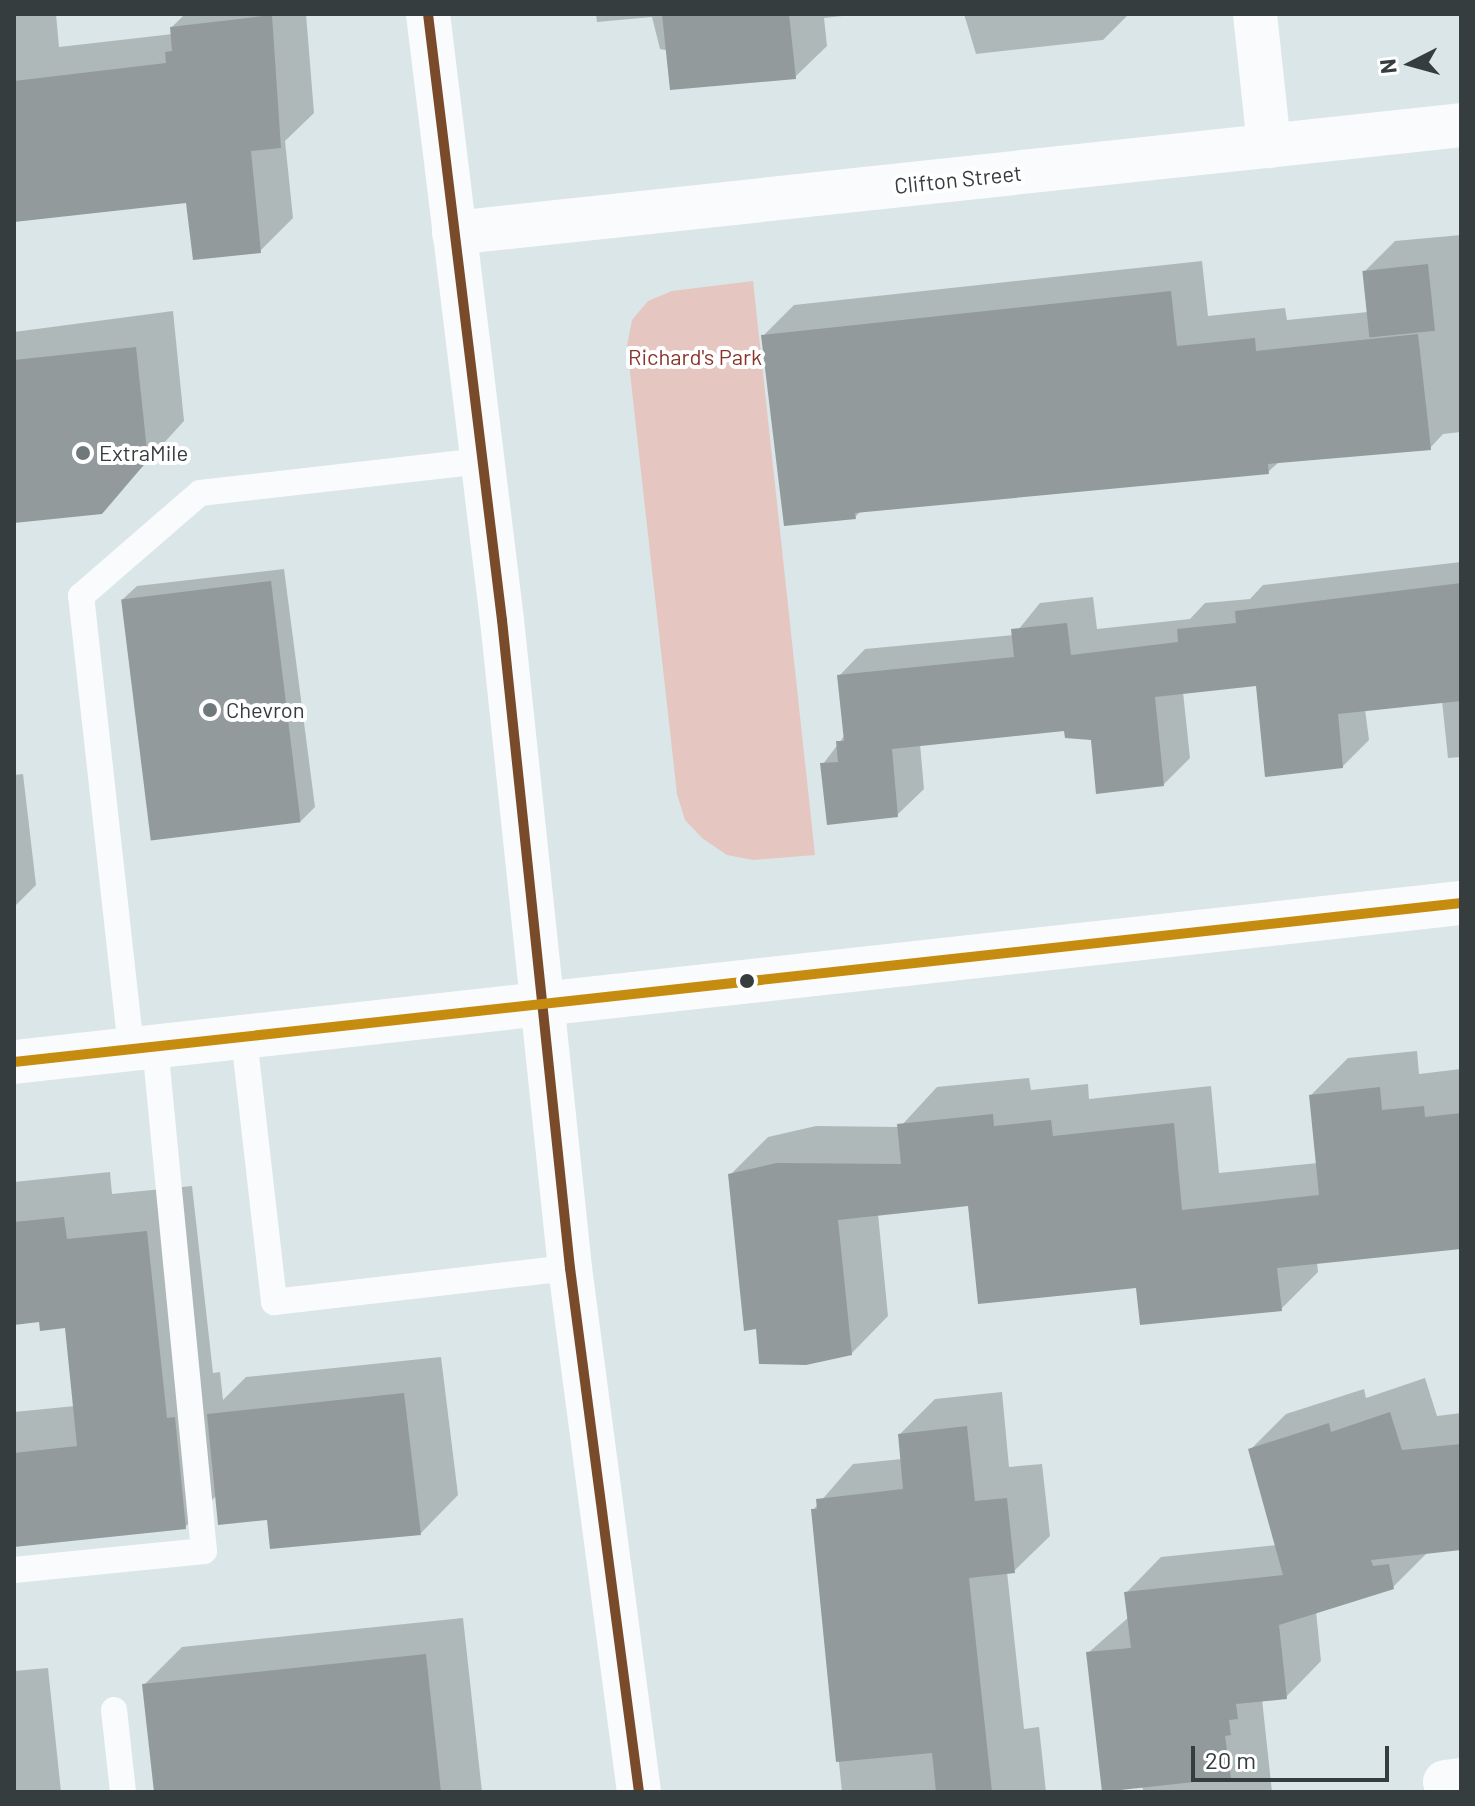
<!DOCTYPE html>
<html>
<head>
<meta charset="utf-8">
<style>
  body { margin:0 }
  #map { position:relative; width:1475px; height:1806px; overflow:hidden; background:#dbe6e8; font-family:Barlow,sans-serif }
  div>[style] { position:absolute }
  .green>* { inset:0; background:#e5c6c1 }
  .shadow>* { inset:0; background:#0003 }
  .building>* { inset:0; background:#929a9c; transform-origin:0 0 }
  .lane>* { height:26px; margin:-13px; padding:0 13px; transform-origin:13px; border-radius:13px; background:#fafbfc }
  .street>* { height:44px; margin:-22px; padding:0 22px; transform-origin:22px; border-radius:22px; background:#fafbfc }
  .secondary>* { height:44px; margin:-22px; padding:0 22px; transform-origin:22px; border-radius:22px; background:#fafbfc }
  .bus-1>* { height:10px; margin:-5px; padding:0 5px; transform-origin:5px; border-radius:5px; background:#7a4b2a }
  .bus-2>* { height:10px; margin:-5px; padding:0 5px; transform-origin:5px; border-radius:5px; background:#c68c10 }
  .dots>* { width:22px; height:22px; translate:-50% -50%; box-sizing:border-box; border:4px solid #fff; border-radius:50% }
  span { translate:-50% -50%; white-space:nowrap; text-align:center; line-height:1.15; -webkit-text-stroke:8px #fff; paint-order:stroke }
  .street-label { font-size:22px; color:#353d3f }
  .park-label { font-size:22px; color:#88352c }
  .poi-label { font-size:22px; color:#353d3f }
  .left { translate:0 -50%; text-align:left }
  .frame { position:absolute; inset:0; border:16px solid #353d3f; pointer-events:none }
  .north { position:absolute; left:1371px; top:24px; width:80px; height:80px; -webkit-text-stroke:6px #fff; paint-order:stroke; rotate:264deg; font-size:22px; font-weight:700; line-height:32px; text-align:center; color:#353d3f }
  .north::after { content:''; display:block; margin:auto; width:28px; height:36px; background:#353d3f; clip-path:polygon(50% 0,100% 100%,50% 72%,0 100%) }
  .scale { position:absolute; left:1191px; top:1746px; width:198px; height:36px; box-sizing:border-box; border:4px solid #353d3f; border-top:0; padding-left:10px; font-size:24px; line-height:28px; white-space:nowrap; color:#353d3f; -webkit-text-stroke:6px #fff; paint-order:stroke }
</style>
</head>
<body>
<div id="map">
  <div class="green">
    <div style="clip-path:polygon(753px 281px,815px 855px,753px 860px,727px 855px,702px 838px,685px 820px,677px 794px,627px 346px,632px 320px,648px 301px,672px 291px)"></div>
  </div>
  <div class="shadow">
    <div style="clip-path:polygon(14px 14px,56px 14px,59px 47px,173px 34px,172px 27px,185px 14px,306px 14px,314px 113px,285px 141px,293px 218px,260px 251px,188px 200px,14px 219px)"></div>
    <div style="clip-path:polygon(596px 14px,861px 14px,824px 18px,827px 46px,795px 77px,660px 49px,652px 17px,597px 22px)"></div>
    <div style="clip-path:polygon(964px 14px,1129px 14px,1103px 40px,976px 54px)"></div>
    <div style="clip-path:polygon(1461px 235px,1461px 432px,1443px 434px,1430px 448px,1279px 462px,1268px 472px,862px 510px,855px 517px,763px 336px,794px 305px,1202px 261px,1208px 316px,1285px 308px,1287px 320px,1368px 312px,1364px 272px,1395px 241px)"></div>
    <div style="clip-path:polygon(173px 311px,184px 421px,101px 512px,14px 521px,14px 332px)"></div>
    <div style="clip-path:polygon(1461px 562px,1461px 757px,1448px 758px,1442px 701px,1365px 709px,1369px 740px,1342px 767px,1258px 684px,1183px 692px,1190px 758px,1164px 784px,1093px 738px,1066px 729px,920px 744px,924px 789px,897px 815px,823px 764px,845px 735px,839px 676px,865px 649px,1014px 635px,1040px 603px,1093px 597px,1097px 629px,1190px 619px,1205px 603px,1250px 599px,1263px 585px)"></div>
    <div style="clip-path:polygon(284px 569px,315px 807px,301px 821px,123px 599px,137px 586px)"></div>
    <div style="clip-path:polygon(23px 774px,36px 885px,14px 907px,14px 775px)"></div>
    <div style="clip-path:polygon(1417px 1051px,1419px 1074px,1461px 1069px,1461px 1263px,1459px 1247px,1317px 1262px,1318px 1272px,1281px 1309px,1138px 1285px,970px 1204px,878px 1214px,888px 1316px,851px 1354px,758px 1327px,730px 1175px,768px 1137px,816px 1126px,900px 1127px,937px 1087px,1029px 1078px,1031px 1090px,1088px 1084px,1089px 1099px,1211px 1086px,1219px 1173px,1318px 1163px,1311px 1095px,1348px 1058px)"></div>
    <div style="clip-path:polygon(110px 1172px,112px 1194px,192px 1186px,213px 1373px,220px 1372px,223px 1400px,246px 1377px,441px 1357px,458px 1495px,421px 1533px,269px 1518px,217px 1495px,185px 1527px,14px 1545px,14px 1412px,75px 1406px,67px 1326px,41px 1320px,14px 1323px,14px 1182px)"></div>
    <div style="clip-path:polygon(1425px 1378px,1437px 1416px,1461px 1413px,1461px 1548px,1428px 1552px,1393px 1587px,1316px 1611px,1321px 1661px,1286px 1697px,1262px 1699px,1272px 1792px,1144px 1792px,1088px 1653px,1129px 1617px,1126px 1593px,1161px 1557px,1277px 1545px,1251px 1449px,1286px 1414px,1364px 1389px,1366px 1398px)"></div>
    <div style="clip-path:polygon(1002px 1392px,1009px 1467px,1042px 1464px,1050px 1536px,1014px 1571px,1007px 1572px,1024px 1729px,1039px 1727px,1046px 1792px,842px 1792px,813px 1510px,853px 1464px,902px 1459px,900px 1434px,935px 1399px)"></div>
    <div style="clip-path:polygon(463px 1618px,482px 1792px,156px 1792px,144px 1685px,182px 1647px)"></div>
    <div style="clip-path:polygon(48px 1668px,61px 1792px,14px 1792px,14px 1671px)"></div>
  </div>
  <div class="building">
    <div style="clip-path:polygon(662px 14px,789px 14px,796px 79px,670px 90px)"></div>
    <div style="clip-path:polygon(272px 15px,281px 148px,251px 151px,261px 253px,193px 260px,186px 203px,14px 222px,14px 81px,166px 63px,165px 52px,172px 51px,170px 27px)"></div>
    <div style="left:1428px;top:264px;width:67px;height:66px;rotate:84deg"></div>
    <div style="clip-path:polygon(1171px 291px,1177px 346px,1255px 338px,1256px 351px,1418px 334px,1431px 450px,1268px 464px,1269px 474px,855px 513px,856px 519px,784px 526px,761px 335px)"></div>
    <div style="clip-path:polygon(136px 347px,148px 460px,102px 514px,14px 523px,14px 360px)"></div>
    <div style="left:271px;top:581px;width:243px;height:151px;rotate:83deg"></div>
    <div style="clip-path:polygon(1461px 583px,1461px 701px,1338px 714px,1343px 768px,1265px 777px,1256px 686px,1155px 697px,1164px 786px,1096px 794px,1091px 740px,1065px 738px,1064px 731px,892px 749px,898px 817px,827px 825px,820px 763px,838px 762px,836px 741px,844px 741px,837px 675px,1014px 657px,1011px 629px,1067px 623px,1071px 655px,1178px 642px,1177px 629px,1236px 623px,1235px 611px)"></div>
    <div style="clip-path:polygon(1380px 1087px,1382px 1110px,1424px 1106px,1425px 1117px,1461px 1113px,1461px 1249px,1277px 1268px,1282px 1311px,1140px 1325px,1136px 1288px,978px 1304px,968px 1206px,838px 1220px,852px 1355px,806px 1365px,759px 1364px,756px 1329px,744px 1331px,728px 1174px,777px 1163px,901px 1164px,897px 1124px,993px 1114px,994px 1126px,1051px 1120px,1053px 1136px,1174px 1123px,1182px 1210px,1319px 1195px,1309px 1095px)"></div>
    <div style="clip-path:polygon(64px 1217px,67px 1239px,147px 1231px,167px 1418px,175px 1417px,186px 1529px,14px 1547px,14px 1453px,77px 1446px,65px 1328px,40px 1331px,39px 1322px,14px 1325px,14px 1222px)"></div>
    <div style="clip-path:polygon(404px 1393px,421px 1535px,270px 1549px,267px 1520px,218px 1525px,207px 1414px)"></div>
    <div style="clip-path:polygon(1390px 1412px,1402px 1450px,1461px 1444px,1461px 1550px,1371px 1560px,1373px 1566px,1389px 1564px,1394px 1589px,1279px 1625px,1287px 1699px,1236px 1704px,1238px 1719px,1229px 1720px,1231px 1735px,1225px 1736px,1231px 1778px,1102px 1792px,1086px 1652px,1131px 1648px,1124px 1592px,1283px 1575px,1248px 1449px,1329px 1423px,1331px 1432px)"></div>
    <div style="clip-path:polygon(967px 1426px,975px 1501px,1007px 1498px,1015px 1573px,969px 1578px,992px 1792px,936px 1792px,932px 1753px,836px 1762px,811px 1509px,817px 1509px,816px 1499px,903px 1489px,898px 1434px)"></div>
    <div style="clip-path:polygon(426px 1654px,441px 1792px,154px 1792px,142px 1684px)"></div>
  </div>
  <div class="lane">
    <div style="left:244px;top:1038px;width:266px;rotate:83.5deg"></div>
    <div style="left:274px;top:1302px;width:298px;rotate:-6.6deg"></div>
    <div style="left:131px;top:1048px;width:455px;rotate:-96.3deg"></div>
    <div style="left:81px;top:596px;width:157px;rotate:-40.9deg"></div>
    <div style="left:200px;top:493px;width:285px;rotate:-6.5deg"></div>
    <div style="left:14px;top:1570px;width:191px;rotate:-5.7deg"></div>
    <div style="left:204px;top:1551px;width:507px;rotate:-95.54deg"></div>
    <div style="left:114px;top:1710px;width:82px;rotate:83.7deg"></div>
  </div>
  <div class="street">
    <div style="left:1255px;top:14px;width:133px;rotate:83.9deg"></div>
    <div style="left:454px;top:233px;width:1013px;rotate:-6.12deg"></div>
    <div style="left:1445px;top:1782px;width:16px;rotate:-7deg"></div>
  </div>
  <div class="secondary">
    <div style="left:428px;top:14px;width:611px;rotate:83.04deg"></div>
    <div style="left:502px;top:620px;width:652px;rotate:84.01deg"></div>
    <div style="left:570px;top:1268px;width:529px;rotate:82.5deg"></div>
    <div style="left:14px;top:1062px;width:1456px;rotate:-6.27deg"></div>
  </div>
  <div class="bus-1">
    <div style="left:428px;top:14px;width:611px;rotate:83.04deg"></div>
    <div style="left:502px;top:620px;width:652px;rotate:84.01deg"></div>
    <div style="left:570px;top:1268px;width:529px;rotate:82.5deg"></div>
  </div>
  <div class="bus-2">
    <div style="left:14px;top:1062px;width:1456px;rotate:-6.27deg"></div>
  </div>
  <div class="dots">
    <div style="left:83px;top:453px;background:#6f787a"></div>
    <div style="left:210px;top:710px;background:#6f787a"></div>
    <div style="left:747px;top:981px;background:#353d3f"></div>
  </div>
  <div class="street-label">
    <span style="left:958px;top:179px;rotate:-6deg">Clifton Street</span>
  </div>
  <div class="park-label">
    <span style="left:695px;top:357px">Richard's Park</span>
  </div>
  <div class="poi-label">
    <span class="left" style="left:99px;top:453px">ExtraMile</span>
    <span class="left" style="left:226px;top:710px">Chevron</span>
  </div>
  <div class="frame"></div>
  <div class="north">N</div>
  <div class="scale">20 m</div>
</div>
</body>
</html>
